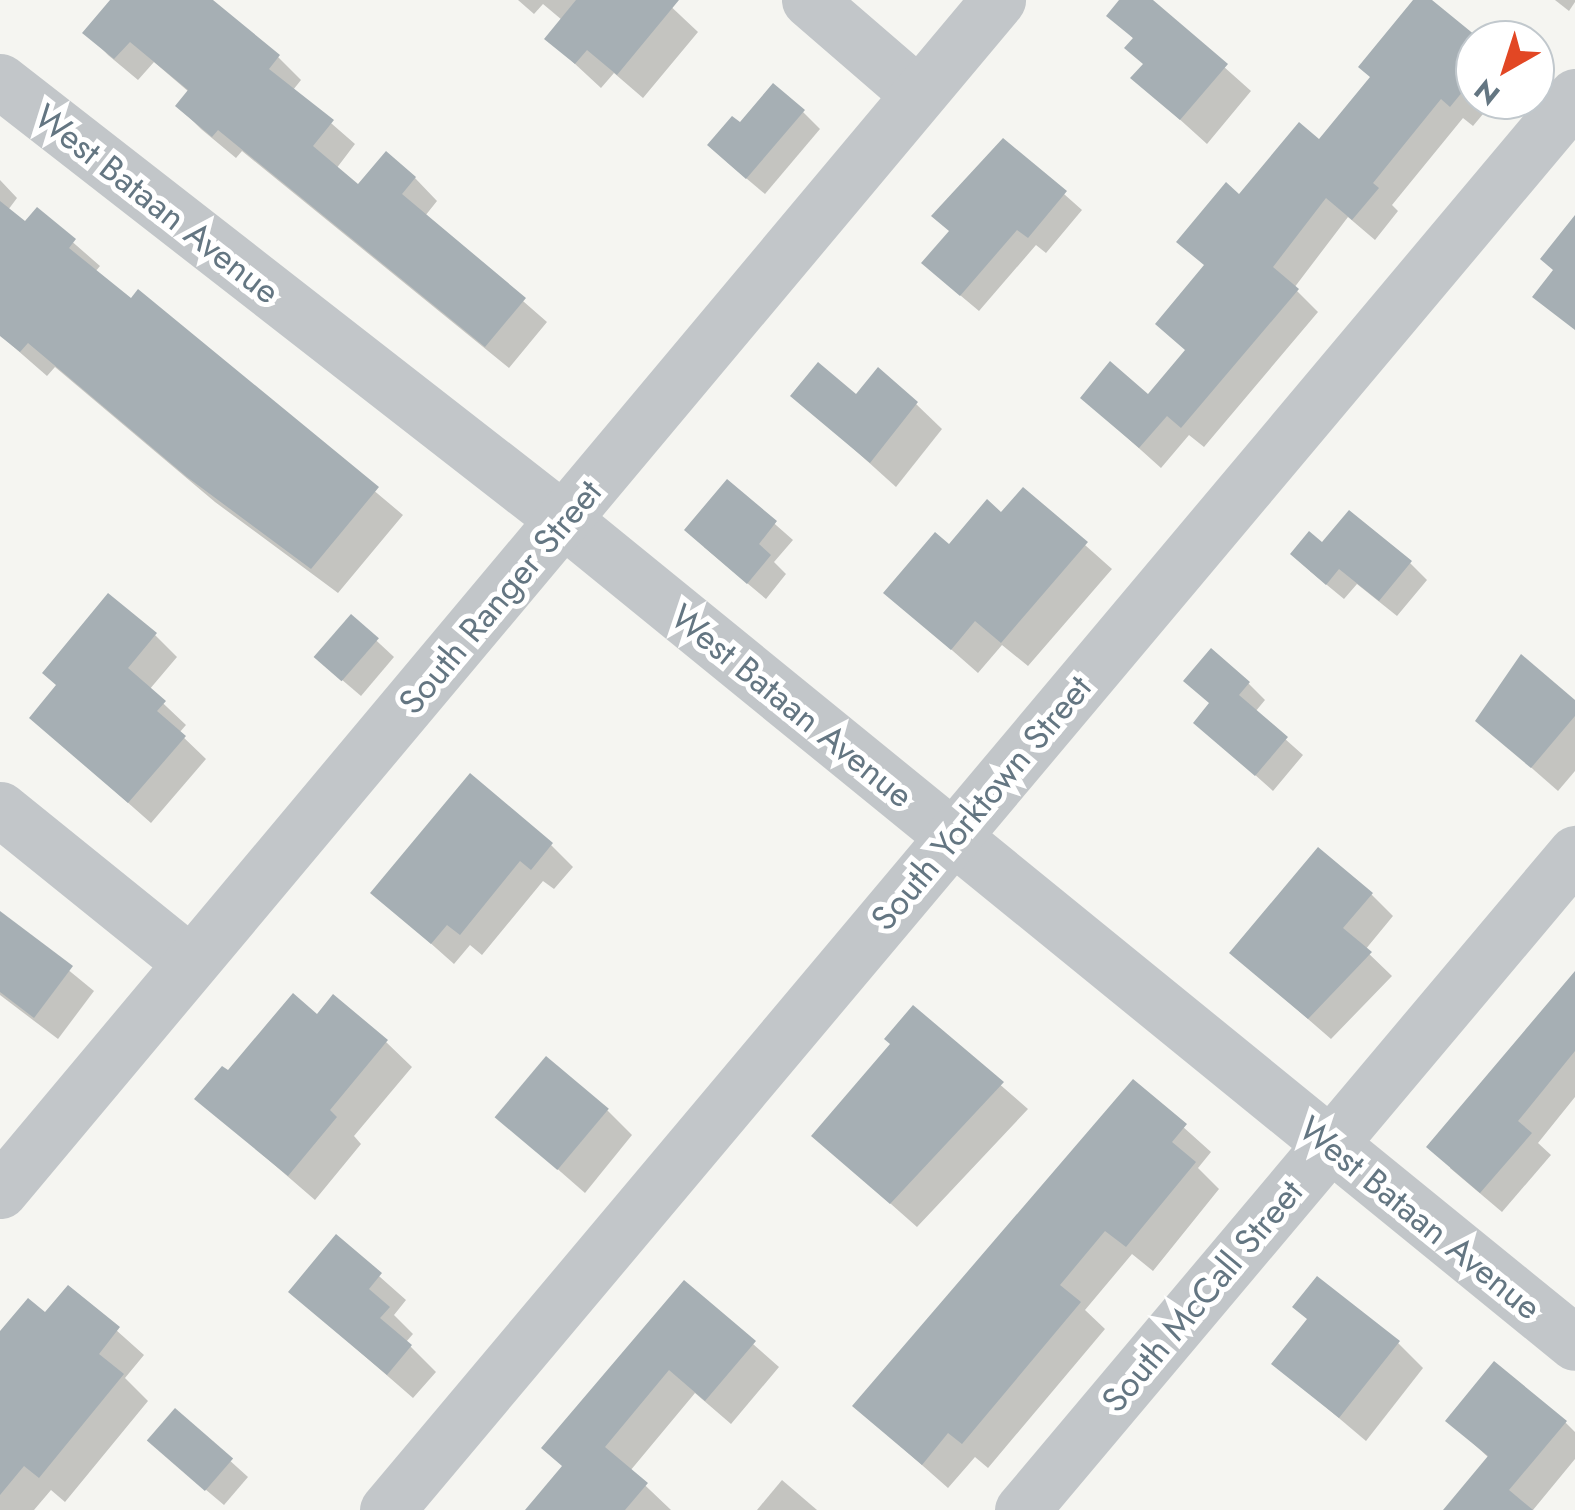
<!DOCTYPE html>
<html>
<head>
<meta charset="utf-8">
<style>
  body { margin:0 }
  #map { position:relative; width:1575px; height:1510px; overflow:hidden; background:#f5f5f1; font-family:Jost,sans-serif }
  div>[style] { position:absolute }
  .shadow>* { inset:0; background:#0003 }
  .building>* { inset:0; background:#a6afb4; transform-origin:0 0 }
  .minor>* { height:55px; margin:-27.5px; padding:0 27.5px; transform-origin:27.5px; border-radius:27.5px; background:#c2c6c9 }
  span { translate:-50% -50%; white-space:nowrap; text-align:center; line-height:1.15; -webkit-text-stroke:10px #fff; paint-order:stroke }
  .street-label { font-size:35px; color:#647682 }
  .north { position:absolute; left:1455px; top:20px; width:100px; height:100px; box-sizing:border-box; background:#fff; border:2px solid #c1c8cd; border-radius:50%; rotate:219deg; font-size:28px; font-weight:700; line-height:40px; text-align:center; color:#647682 }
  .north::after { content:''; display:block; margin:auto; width:35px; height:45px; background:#e24724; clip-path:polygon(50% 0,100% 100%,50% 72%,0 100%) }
</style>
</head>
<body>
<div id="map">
  <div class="shadow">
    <div style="clip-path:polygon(113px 0,207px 0,278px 57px,301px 80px,293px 90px,355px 144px,336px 169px,358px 188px,415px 178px,437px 201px,425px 216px,547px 322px,509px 368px,242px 151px,236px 158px,201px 129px,178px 106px,189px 92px,154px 62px,138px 80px,108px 55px,86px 32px)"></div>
    <div style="clip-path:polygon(518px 0,664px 0,698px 32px,643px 98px,614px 73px,601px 88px,547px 38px,562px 20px,543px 4px,534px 14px)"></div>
    <div style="clip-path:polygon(1123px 0,1149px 0,1251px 91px,1207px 144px,1134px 78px,1145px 65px,1135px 40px,1110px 15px)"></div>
    <div style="clip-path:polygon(1416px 0,1428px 0,1475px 40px,1475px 100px,1488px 108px,1473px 126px,1463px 118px,1392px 205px,1398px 211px,1375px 240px,1348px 217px,1294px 288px,1318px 312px,1204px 447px,1189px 435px,1161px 468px,1083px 398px,1149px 397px,1187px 351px,1206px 267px,1240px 198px,1320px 143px,1373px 78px)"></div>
    <div style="clip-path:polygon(1555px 0,1575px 0,1575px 2px,1569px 11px)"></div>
    <div style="clip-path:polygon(803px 112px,820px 129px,765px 194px,727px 162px,740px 126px)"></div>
    <div style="clip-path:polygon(1004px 141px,1082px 210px,1046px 253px,1036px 245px,979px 311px,942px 280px)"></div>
    <div style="clip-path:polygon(0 180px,17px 198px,8px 210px,26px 225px,37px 211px,100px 266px,95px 272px,132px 301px,139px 293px,403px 515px,338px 593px,215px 502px,55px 367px,47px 376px,0 335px)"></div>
    <div style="clip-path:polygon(794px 395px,916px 404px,942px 429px,896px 487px)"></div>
    <div style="clip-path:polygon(727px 482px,793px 540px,774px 562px,786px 574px,766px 599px,704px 547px)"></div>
    <div style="clip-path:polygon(1023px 490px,1112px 569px,1028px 666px,1002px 645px,978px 673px,887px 593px,1002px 516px)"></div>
    <div style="clip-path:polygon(1323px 546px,1410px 563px,1427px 580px,1397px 616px,1357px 584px,1344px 599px,1310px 571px)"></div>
    <div style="clip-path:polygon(351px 617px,394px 657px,361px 696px,334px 673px)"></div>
    <div style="clip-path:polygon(155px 635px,177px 657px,149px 690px,186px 725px,179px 733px,206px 759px,151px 823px,32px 718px,58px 686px)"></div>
    <div style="clip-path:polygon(1521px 658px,1575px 703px,1575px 771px,1558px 791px,1478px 721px)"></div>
    <div style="clip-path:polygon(1248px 683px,1265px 700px,1255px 712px,1303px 755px,1273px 791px,1197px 723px)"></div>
    <div style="clip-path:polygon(551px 845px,573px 867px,554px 889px,543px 881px,482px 955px,470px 945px,454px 964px,374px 893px)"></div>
    <div style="clip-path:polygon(1371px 894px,1393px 916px,1365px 950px,1392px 976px,1331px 1039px,1232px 953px)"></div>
    <div style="clip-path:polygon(0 914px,94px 991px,58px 1039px,0 995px)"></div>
    <div style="clip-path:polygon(1575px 974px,1575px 1097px,1538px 1143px,1551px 1155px,1502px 1212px,1450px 1168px)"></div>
    <div style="clip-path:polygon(913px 1009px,1028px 1109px,917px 1227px,814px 1136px,893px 1044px)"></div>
    <div style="clip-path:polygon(317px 1017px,386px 1042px,412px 1067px,354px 1136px,361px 1144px,315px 1200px,198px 1099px)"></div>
    <div style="clip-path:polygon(1134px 1083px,1211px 1152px,1198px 1168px,1219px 1189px,1153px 1271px,1132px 1254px,1085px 1310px,1105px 1329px,988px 1468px,975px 1457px,948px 1488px,855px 1406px)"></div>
    <div style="clip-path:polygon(607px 1110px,632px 1135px,585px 1193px,498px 1117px)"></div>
    <div style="clip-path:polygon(336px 1238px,406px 1300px,394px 1315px,413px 1334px,406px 1342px,436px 1372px,413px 1398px,291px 1292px)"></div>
    <div style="clip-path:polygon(684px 1283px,779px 1367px,731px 1424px,695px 1393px,630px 1471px,671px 1510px,529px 1510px,564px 1468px)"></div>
    <div style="clip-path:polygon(69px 1288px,144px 1355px,125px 1378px,148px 1401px,65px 1502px,51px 1490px,34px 1510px,0 1510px,0 1335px,46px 1316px)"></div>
    <div style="clip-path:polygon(1398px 1343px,1423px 1368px,1366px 1441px,1275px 1364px)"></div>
    <div style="clip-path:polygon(175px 1411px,248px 1477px,224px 1505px,167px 1457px)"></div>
    <div style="clip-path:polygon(1448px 1420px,1565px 1422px,1575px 1432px,1575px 1459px,1533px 1510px,1446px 1510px,1489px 1458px)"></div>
    <div style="clip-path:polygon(782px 1480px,817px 1510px,757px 1510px)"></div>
  </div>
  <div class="building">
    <div style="clip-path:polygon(110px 0,213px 0,280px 55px,269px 69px,334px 120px,313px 146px,358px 184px,386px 151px,416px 177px,402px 194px,526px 298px,485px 347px,218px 130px,212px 137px,175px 106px,188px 90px,130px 42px,114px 59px,82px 33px)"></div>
    <div style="clip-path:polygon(576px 0,679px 0,617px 75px,587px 50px,575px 64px,544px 39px)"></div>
    <div style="clip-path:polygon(1119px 0,1153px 0,1228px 64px,1180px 120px,1130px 78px,1143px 64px,1124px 48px,1133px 38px,1106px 16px)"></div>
    <div style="clip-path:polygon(1413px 0,1432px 0,1481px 40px,1455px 74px,1468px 85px,1450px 107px,1441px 99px,1373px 183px,1379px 188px,1352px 220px,1326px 198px,1273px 267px,1299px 289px,1181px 428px,1167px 416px,1139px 448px,1080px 398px,1110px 361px,1148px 394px,1185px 350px,1155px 324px,1204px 265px,1176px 242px,1226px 182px,1239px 194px,1299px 122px,1319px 139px,1370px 77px,1358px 67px)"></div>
    <div style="clip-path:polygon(773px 83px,805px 110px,746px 179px,707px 145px,732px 116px,740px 122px)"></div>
    <div style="clip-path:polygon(1003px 138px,1067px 191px,1028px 238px,1017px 230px,960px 296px,921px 263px,949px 231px,931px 216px)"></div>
    <div style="clip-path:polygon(0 201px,25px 221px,37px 207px,76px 239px,69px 248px,131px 298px,138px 289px,379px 487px,311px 569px,187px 477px,28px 343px,20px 352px,0 336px)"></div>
    <div style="clip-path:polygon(1575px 215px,1575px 330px,1532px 297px,1553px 270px,1540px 259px)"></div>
    <div style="clip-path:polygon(818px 362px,856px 394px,878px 367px,918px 402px,870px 463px,790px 396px)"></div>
    <div style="clip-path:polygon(727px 479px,777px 521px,759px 544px,771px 555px,747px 584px,684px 530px)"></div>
    <div style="clip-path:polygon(1023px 487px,1088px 542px,1001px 643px,975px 621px,951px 650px,883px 593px,935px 532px,949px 544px,987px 499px,1001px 512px)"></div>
    <div style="clip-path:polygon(1349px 510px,1412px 561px,1379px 601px,1339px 569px,1326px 585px,1290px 554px,1309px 531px,1322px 542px)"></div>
    <div style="clip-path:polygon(108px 593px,157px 633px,128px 668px,166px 701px,157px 711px,186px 736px,128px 803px,29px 718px,56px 685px,42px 673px)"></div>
    <div style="left:351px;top:614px;width:37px;height:57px;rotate:41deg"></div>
    <div style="clip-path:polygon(1211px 648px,1250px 682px,1239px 695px,1288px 737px,1255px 776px,1193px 723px,1209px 703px,1183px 681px)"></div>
    <div style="clip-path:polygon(1521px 654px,1575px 700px,1575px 716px,1531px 768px,1475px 721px)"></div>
    <div style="clip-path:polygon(470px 773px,553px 843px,531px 870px,520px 861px,460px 935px,447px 925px,431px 944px,370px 893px)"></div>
    <div style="clip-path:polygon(1318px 847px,1373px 893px,1343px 928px,1372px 952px,1308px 1019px,1229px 953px)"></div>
    <div style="clip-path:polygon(0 911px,73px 966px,34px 1018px,0 992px)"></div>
    <div style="clip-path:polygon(1575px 971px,1575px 1051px,1518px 1121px,1532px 1133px,1480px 1193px,1426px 1147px)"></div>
    <div style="clip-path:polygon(293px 993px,317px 1014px,333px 994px,388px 1040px,330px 1110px,337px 1117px,288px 1176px,194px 1099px,222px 1066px,228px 1070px)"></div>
    <div style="clip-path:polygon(913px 1005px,1004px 1082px,890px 1204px,811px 1136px,890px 1044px,884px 1039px)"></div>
    <div style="left:546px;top:1056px;width:82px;height:80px;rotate:40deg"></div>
    <div style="clip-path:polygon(1133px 1079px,1187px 1124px,1172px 1142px,1196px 1162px,1126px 1247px,1105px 1231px,1060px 1285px,1081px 1302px,962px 1444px,948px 1433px,922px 1465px,852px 1406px)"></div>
    <div style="clip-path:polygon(336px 1234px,382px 1273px,369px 1289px,390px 1307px,380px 1318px,412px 1345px,387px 1375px,288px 1292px)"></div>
    <div style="clip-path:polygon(1317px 1276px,1400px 1341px,1339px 1418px,1271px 1364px,1307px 1319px,1292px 1307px)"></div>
    <div style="clip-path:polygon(684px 1280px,756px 1341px,705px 1401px,669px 1370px,605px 1447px,648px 1483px,625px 1510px,525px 1510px,562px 1466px,541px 1448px)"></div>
    <div style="clip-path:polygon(68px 1285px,120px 1327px,99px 1354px,124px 1374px,39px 1478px,24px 1466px,0 1495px,0 1331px,28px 1298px,45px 1312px)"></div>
    <div style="clip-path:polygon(1494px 1361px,1567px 1421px,1509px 1490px,1533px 1510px,1443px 1510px,1488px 1456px,1445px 1421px)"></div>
    <div style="left:175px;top:1408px;width:77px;height:43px;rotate:41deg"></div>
  </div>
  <div class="minor">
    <div style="left:809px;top:0;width:144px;rotate:40.8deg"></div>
    <div style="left:0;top:81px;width:716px;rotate:37.91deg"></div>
    <div style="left:565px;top:521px;width:1302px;rotate:39.14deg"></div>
    <div style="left:0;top:809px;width:245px;rotate:38.9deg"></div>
    <div style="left:0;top:1191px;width:1554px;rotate:-50.04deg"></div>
    <div style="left:387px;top:1510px;width:1847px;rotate:-49.96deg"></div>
    <div style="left:1022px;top:1510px;width:859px;rotate:-49.91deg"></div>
  </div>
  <div class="street-label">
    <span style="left:157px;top:204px;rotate:38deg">West Bataan Avenue</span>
    <span style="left:500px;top:597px;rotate:-50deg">South Ranger Street</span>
    <span style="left:792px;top:706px;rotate:39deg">West Bataan Avenue</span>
    <span style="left:981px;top:803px;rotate:-50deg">South Yorktown Street</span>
    <span style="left:1420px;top:1218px;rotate:39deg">West Bataan Avenue</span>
    <span style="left:1202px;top:1296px;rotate:-50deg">South McCall Street</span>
  </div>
  <div class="north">N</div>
</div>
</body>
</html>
